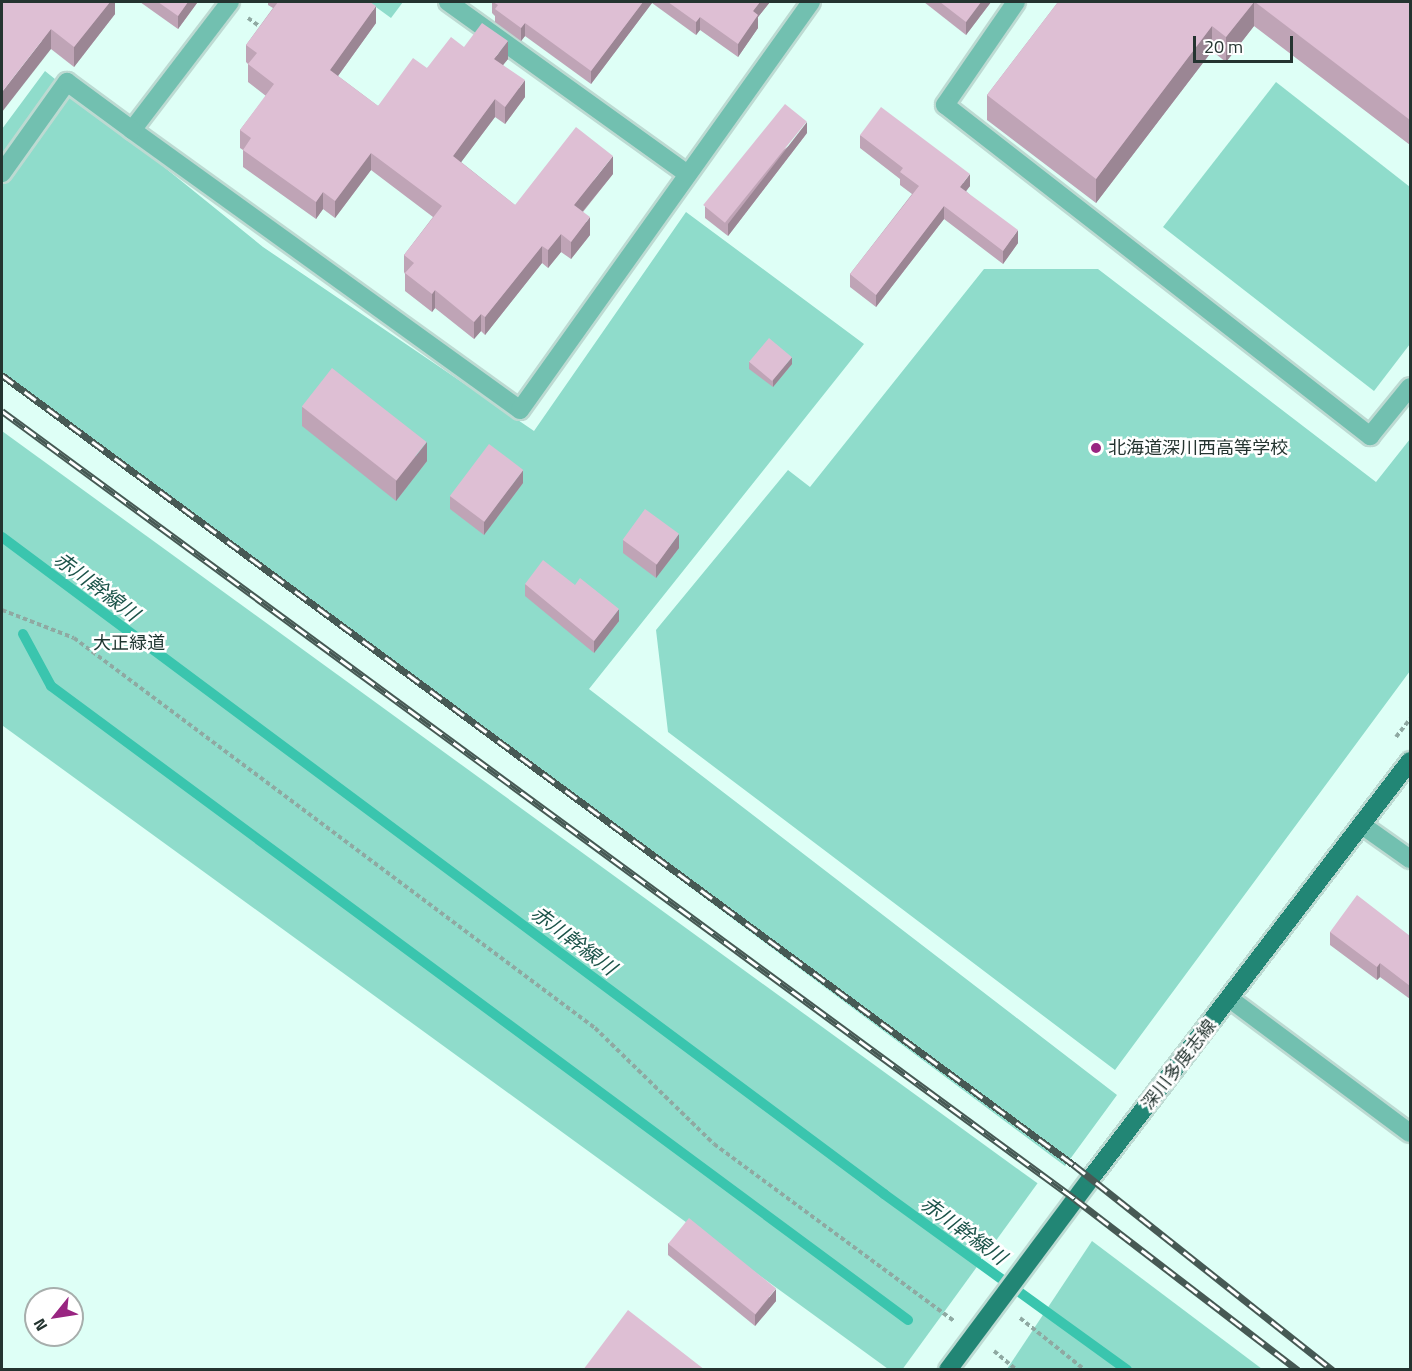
<!DOCTYPE html>
<html>
<head>
<meta charset="utf-8">
<style>
  body { margin:0 }
  #map { position:relative; width:1412px; height:1371px; overflow:hidden; background:#defff6; font-family:"Titillium Web","Noto Sans JP",sans-serif }
  div>[style] { position:absolute }
  .green>* { inset:0; background:#8fdccb; transform-origin:0 0 }
  .stream>* { height:10px; margin:-5px; padding:0 5px; transform-origin:5px; border-radius:5px; background:#3ac5ae }
  .path>* { height:4px; margin-top:-2px; transform-origin:0; background:repeating-linear-gradient(90deg,#8fa9a2 0 4.5px,transparent 0 7.5px) }
  .roads { filter:drop-shadow(2px 0 #bddad2) drop-shadow(-2px 0 #bddad2) drop-shadow(0 2px #bddad2) drop-shadow(0 -2px #bddad2) }
  .minor>* { height:18px; margin:-9px; padding:0 9px; transform-origin:9px; border-radius:9px; background:#72c0b0 }
  .major>* { height:18px; margin:-9px; padding:0 9px; transform-origin:9px; border-radius:9px; background:#228675 }
  .rail>* { height:7px; margin-top:-3.5px; transform-origin:0; background:repeating-linear-gradient(90deg,#fff 0 14px,#465954 0 28px); box-sizing:border-box; border-block:2px solid #465954 }
  .wall>* { inset:0; background:#bfa4b6 }
  .shaded-wall>* { inset:0; background:#9b8694 }
  .building>* { inset:0; background:#debfd4; transform-origin:0 0 }
  .dots>* { width:16px; height:16px; translate:-50% -50%; box-sizing:border-box; border:3px solid #fff; border-radius:50% }
  span { translate:-50% -50%; white-space:nowrap; text-align:center; line-height:1.15; -webkit-text-stroke:5px #fff; paint-order:stroke }
  .poi-label { font-size:18px; color:#243430 }
  .left { translate:0 -50%; text-align:left }
  .park-label { font-size:18px; color:#1d342f }
  .street-label { font-size:18px; color:#243430 }
  .water-label { font-size:20px; color:#1c544a; font-style:italic }
  .frame { position:absolute; inset:0; border:3px solid #243430; pointer-events:none }
  .north { position:absolute; left:24px; top:1287px; width:60px; height:60px; box-sizing:border-box; background:#fff; border:2px solid #a7aeac; border-radius:50%; rotate:240deg; font-size:16px; font-weight:700; line-height:24px; text-align:center; color:#243430 }
  .north::after { content:''; display:block; margin:auto; width:21px; height:27px; background:#992581; clip-path:polygon(50% 0,100% 100%,50% 72%,0 100%) }
  .scale { position:absolute; left:1193px; top:36px; width:100px; height:27px; box-sizing:border-box; border:3px solid #243430; border-top:0; padding-left:8px; font-size:18px; line-height:21px; white-space:nowrap; color:#243430; -webkit-text-stroke:4px #fff; paint-order:stroke }
</style>
</head>
<body>
<div id="map">
  <div class="green">
    <div style="clip-path:polygon(369px 2px,403px 2px,391px 18px)"></div>
    <div style="clip-path:polygon(45px 71px,263px 247px,534px 431px,686px 212px,864px 344px,589px 689px,1117px 1095px,1065px 1166px,2px 375px,2px 129px)"></div>
    <div style="clip-path:polygon(1276px 82px,1410px 187px,1410px 344px,1374px 391px,1163px 227px)"></div>
    <div style="clip-path:polygon(984px 269px,1098px 269px,1376px 482px,1410px 439px,1410px 671px,1115px 1070px,668px 732px,656px 630px,788px 470px,810px 487px)"></div>
    <div style="left:2px;top:431px;width:1280px;height:238px;rotate:36deg"></div>
    <div style="clip-path:polygon(1092px 1241px,1262px 1369px,1007px 1369px)"></div>
  </div>
  <div class="stream">
    <div style="left:2px;top:537px;width:1100px;rotate:36.68deg"></div>
    <div style="left:884px;top:1194px;width:300px;rotate:35.9deg"></div>
    <div style="left:23px;top:634px;width:59px;rotate:61.7deg"></div>
    <div style="left:51px;top:686px;width:1066px;rotate:36.49deg"></div>
  </div>
  <div class="path">
    <div style="left:248px;top:18px;width:17px;rotate:36deg"></div>
    <div style="left:2px;top:610px;width:77px;rotate:21.3deg"></div>
    <div style="left:74px;top:638px;width:651px;rotate:36.82deg"></div>
    <div style="left:595px;top:1028px;width:166px;rotate:44.3deg"></div>
    <div style="left:714px;top:1144px;width:298px;rotate:36.4deg"></div>
    <div style="left:1396px;top:737px;width:23px;rotate:-52deg"></div>
    <div style="left:1020px;top:1318px;width:83px;rotate:38.7deg"></div>
    <div style="left:994px;top:1351px;width:30px;rotate:40deg"></div>
  </div>
  <div class="roads">
    <div class="minor">
      <div style="left:230px;top:2px;width:161px;rotate:127.4deg"></div>
      <div style="left:132px;top:130px;width:478px;rotate:35.8deg"></div>
      <div style="left:520px;top:410px;width:501px;rotate:-54.5deg"></div>
      <div style="left:448px;top:2px;width:294px;rotate:35.7deg"></div>
      <div style="left:1016px;top:2px;width:125px;rotate:124.6deg"></div>
      <div style="left:945px;top:105px;width:539px;rotate:37.91deg"></div>
      <div style="left:1370px;top:436px;width:63px;rotate:-50.8deg"></div>
      <div style="left:2px;top:173px;width:112px;rotate:-54.5deg"></div>
      <div style="left:67px;top:82px;width:81px;rotate:36.4deg"></div>
      <div style="left:1362px;top:825px;width:59px;rotate:35.3deg"></div>
      <div style="left:1230px;top:999px;width:224px;rotate:36.7deg"></div>
    </div>
    <div class="major">
      <div style="left:948px;top:1370px;width:239px;rotate:-53.3deg"></div>
      <div style="left:1091px;top:1178px;width:525px;rotate:-52.58deg"></div>
    </div>
  </div>
  <div class="rail">
    <div style="left:2px;top:375px;width:1332px;rotate:36.39deg"></div>
    <div style="left:1074px;top:1165px;width:330px;rotate:38.4deg"></div>
    <div style="left:2px;top:411px;width:1331px;rotate:36.29deg"></div>
    <div style="left:1075px;top:1199px;width:281px;rotate:37.5deg"></div>
  </div>
  <div class="wall">
    <div style="clip-path:polygon(2px 2px,115px 2px,115px 14px,74px 67px,51px 49px)"></div>
    <div style="clip-path:polygon(140px 2px,197px 2px,197px 3px,178px 29px)"></div>
    <div style="clip-path:polygon(268px 2px,370px 2px,376px 23px,338px 76px,378px 106px,427px 68px,464px 47px,508px 59px,503px 65px,525px 97px,505px 124px,495px 117px,461px 162px,515px 205px,613px 174px,583px 212px,590px 235px,571px 259px,561px 252px,548px 268px,542px 263px,485px 335px,481px 331px,474px 339px,435px 308px,432px 312px,405px 291px,405px 274px,404px 272px,404px 255px,433px 217px,371px 170px,335px 218px,323px 209px,316px 219px,243px 167px,243px 150px,240px 148px,240px 130px,266px 96px,248px 82px,248px 64px,246px 62px,246px 45px,273px 8px,268px 5px)"></div>
    <div style="clip-path:polygon(492px 2px,770px 2px,758px 17px,758px 28px,738px 57px,700px 30px,696px 35px,652px 3px,591px 84px,525px 36px,521px 41px,495px 22px,495px 16px,492px 13px)"></div>
    <div style="clip-path:polygon(924px 2px,991px 2px,966px 35px)"></div>
    <div style="clip-path:polygon(1058px 2px,1410px 2px,1410px 145px,1254px 26px,1226px 62px,1212px 51px,1096px 203px,987px 120px,987px 95px)"></div>
    <div style="clip-path:polygon(807px 133px,728px 236px,705px 218px,705px 206px)"></div>
    <div style="clip-path:polygon(860px 135px,970px 186px,966px 191px,1018px 243px,1003px 264px,944px 219px,876px 307px,850px 287px,850px 274px,912px 194px,900px 185px,900px 179px,860px 148px)"></div>
    <div style="clip-path:polygon(749px 362px,792px 364px,773px 387px,749px 369px)"></div>
    <div style="clip-path:polygon(302px 407px,427px 461px,396px 501px,302px 426px)"></div>
    <div style="clip-path:polygon(523px 483px,484px 535px,450px 509px,450px 496px)"></div>
    <div style="clip-path:polygon(623px 540px,679px 548px,656px 578px,623px 553px)"></div>
    <div style="clip-path:polygon(525px 584px,619px 621px,594px 653px,525px 596px)"></div>
    <div style="clip-path:polygon(1330px 932px,1410px 936px,1410px 999px,1380px 977px,1377px 980px,1330px 945px)"></div>
    <div style="clip-path:polygon(668px 1243px,776px 1301px,755px 1326px,668px 1255px)"></div>
  </div>
  <div class="shaded-wall">
    <div style="clip-path:polygon(110px 2px,115px 2px,115px 14px,74px 67px,74px 47px)"></div>
    <div style="clip-path:polygon(188px 2px,197px 2px,197px 3px,178px 29px,178px 16px)"></div>
    <div style="clip-path:polygon(643px 2px,652px 2px,652px 3px,591px 84px,591px 71px)"></div>
    <div style="clip-path:polygon(760px 2px,770px 2px,758px 17px,758px 28px,738px 57px,738px 44px,753px 11px)"></div>
    <div style="clip-path:polygon(981px 2px,991px 2px,966px 35px,966px 22px)"></div>
    <div style="clip-path:polygon(1254px 2px,1254px 26px,1226px 62px,1226px 37px)"></div>
    <div style="clip-path:polygon(376px 6px,376px 23px,330px 87px,330px 70px)"></div>
    <div style="clip-path:polygon(700px 17px,700px 30px,696px 35px,696px 22px)"></div>
    <div style="clip-path:polygon(525px 23px,525px 36px,521px 41px,521px 28px)"></div>
    <div style="clip-path:polygon(1212px 26px,1212px 51px,1096px 203px,1096px 179px)"></div>
    <div style="clip-path:polygon(51px 29px,51px 49px,2px 112px,2px 92px)"></div>
    <div style="clip-path:polygon(508px 41px,508px 59px,494px 76px,494px 59px)"></div>
    <div style="clip-path:polygon(525px 80px,525px 97px,505px 124px,505px 107px)"></div>
    <div style="clip-path:polygon(495px 99px,495px 117px,453px 173px,453px 156px)"></div>
    <div style="clip-path:polygon(807px 122px,807px 133px,728px 236px,728px 224px)"></div>
    <div style="clip-path:polygon(371px 153px,371px 170px,335px 218px,335px 201px)"></div>
    <div style="clip-path:polygon(613px 156px,613px 174px,574px 222px,574px 205px)"></div>
    <div style="clip-path:polygon(970px 174px,970px 186px,960px 199px,960px 187px)"></div>
    <div style="clip-path:polygon(323px 192px,323px 209px,316px 219px,316px 202px)"></div>
    <div style="clip-path:polygon(944px 206px,944px 219px,876px 307px,876px 295px)"></div>
    <div style="clip-path:polygon(590px 217px,590px 235px,571px 259px,571px 242px)"></div>
    <div style="clip-path:polygon(1018px 230px,1018px 243px,1003px 264px,1003px 251px)"></div>
    <div style="clip-path:polygon(561px 234px,561px 252px,548px 268px,548px 250px)"></div>
    <div style="clip-path:polygon(542px 246px,542px 263px,485px 335px,485px 317px)"></div>
    <div style="clip-path:polygon(435px 290px,435px 308px,432px 312px,432px 294px)"></div>
    <div style="clip-path:polygon(481px 314px,481px 331px,474px 339px,474px 322px)"></div>
    <div style="clip-path:polygon(792px 357px,792px 364px,773px 387px,773px 380px)"></div>
    <div style="clip-path:polygon(427px 442px,427px 461px,396px 501px,396px 481px)"></div>
    <div style="clip-path:polygon(523px 470px,523px 483px,484px 535px,484px 522px)"></div>
    <div style="clip-path:polygon(679px 534px,679px 548px,656px 578px,656px 565px)"></div>
    <div style="clip-path:polygon(619px 609px,619px 621px,594px 653px,594px 641px)"></div>
    <div style="clip-path:polygon(1380px 963px,1380px 977px,1377px 980px,1377px 967px)"></div>
    <div style="clip-path:polygon(776px 1289px,776px 1301px,755px 1326px,755px 1315px)"></div>
  </div>
  <div class="building">
    <div style="clip-path:polygon(2px 2px,110px 2px,74px 47px,51px 29px,2px 92px)"></div>
    <div style="clip-path:polygon(158px 2px,188px 2px,178px 16px)"></div>
    <div style="clip-path:polygon(278px 2px,370px 2px,376px 6px,330px 70px,378px 106px,413px 58px,427px 68px,451px 37px,464px 47px,482px 23px,508px 41px,494px 59px,525px 80px,505px 107px,495px 99px,453px 156px,515px 205px,576px 127px,613px 156px,574px 205px,590px 217px,571px 242px,561px 234px,548px 250px,542px 246px,485px 317px,481px 314px,474px 322px,435px 290px,432px 294px,405px 273px,414px 263px,404px 255px,442px 206px,371px 153px,335px 201px,323px 192px,316px 202px,243px 150px,251px 138px,240px 130px,274px 84px,248px 64px,257px 53px,246px 45px)"></div>
    <div style="clip-path:polygon(493px 2px,643px 2px,591px 71px,525px 23px,521px 28px,495px 9px,498px 5px)"></div>
    <div style="clip-path:polygon(668px 2px,760px 2px,753px 11px,758px 15px,738px 44px,700px 17px,696px 22px)"></div>
    <div style="clip-path:polygon(940px 2px,981px 2px,966px 22px)"></div>
    <div style="clip-path:polygon(1058px 2px,1254px 2px,1226px 37px,1212px 26px,1096px 179px,987px 95px)"></div>
    <div style="clip-path:polygon(1255px 2px,1410px 2px,1410px 120px)"></div>
    <div style="left:785px;top:104px;width:28px;height:130px;rotate:39deg"></div>
    <div style="clip-path:polygon(881px 107px,970px 174px,960px 187px,1018px 230px,1003px 251px,944px 206px,876px 295px,850px 274px,919px 186px,900px 172px,903px 168px,860px 135px)"></div>
    <div style="left:769px;top:338px;width:30px;height:31px;rotate:40deg"></div>
    <div style="left:332px;top:368px;width:120px;height:49px;rotate:38deg"></div>
    <div style="left:489px;top:444px;width:43px;height:65px;rotate:37deg"></div>
    <div style="left:645px;top:509px;width:42px;height:38px;rotate:36deg"></div>
    <div style="clip-path:polygon(543px 560px,575px 585px,580px 578px,619px 609px,594px 641px,525px 584px)"></div>
    <div style="clip-path:polygon(1357px 895px,1410px 936px,1410px 986px,1380px 963px,1377px 967px,1330px 932px)"></div>
    <div style="left:689px;top:1218px;width:112px;height:33px;rotate:39deg"></div>
    <div style="clip-path:polygon(628px 1310px,705px 1370px,583px 1370px)"></div>
  </div>
  <div class="dots">
    <div style="left:1096px;top:448px;background:#992581"></div>
  </div>
  <div class="poi-label">
    <span class="left" style="left:1108px;top:448px">北海道深川西高等学校</span>
  </div>
  <div class="park-label">
    <span style="left:129px;top:643px">大正緑道</span>
  </div>
  <div class="street-label">
    <span style="left:1179px;top:1065px;rotate:-52deg">深川多度志線</span>
  </div>
  <div class="water-label">
    <span style="left:97px;top:586px;rotate:37deg">赤川幹線川</span>
    <span style="left:574px;top:940px;rotate:37deg">赤川幹線川</span>
    <span style="left:964px;top:1230px;rotate:36deg">赤川幹線川</span>
  </div>
  <div class="frame"></div>
  <div class="north">N</div>
  <div class="scale">20 m</div>
</div>
</body>
</html>
